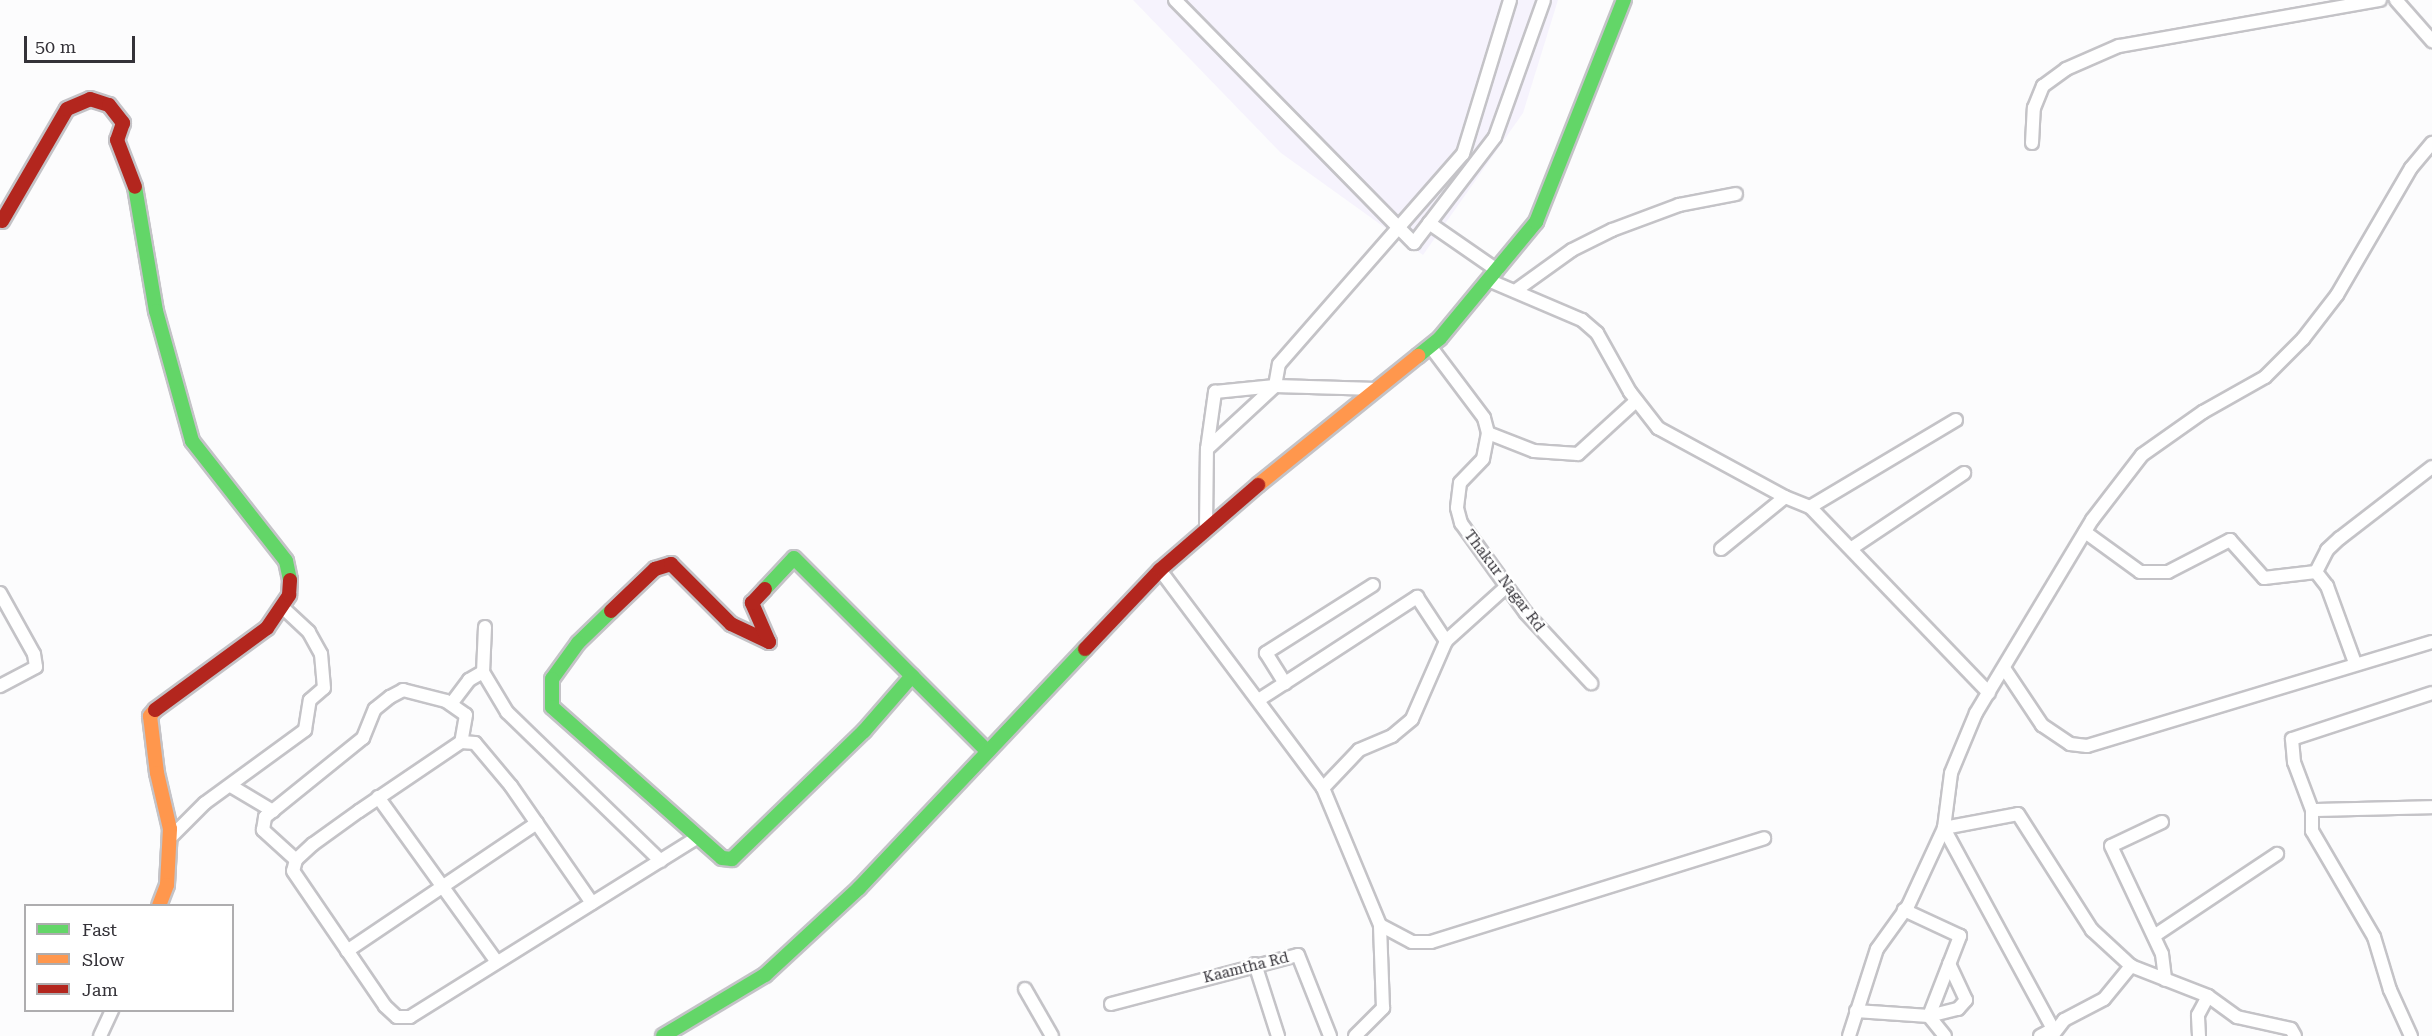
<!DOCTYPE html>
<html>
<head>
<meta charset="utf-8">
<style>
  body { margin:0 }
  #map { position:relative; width:2432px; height:1036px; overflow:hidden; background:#fcfcfd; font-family:"Roboto Serif",serif }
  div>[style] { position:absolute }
  .built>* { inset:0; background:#f6f3fd }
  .roads { filter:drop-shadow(2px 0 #c4c3c7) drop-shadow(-2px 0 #c4c3c7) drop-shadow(0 2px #c4c3c7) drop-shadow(0 -2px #c4c3c7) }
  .street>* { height:12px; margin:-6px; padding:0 6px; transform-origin:6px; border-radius:6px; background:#fff }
  .fast>* { height:14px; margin:-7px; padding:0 7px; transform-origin:7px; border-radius:7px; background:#63d668 }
  .slow>* { height:14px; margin:-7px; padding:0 7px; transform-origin:7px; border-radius:7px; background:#ff974d }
  .jam>* { height:14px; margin:-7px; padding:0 7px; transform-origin:7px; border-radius:7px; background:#b3261e }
  span { translate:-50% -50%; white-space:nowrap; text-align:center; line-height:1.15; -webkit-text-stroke:4.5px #fff; paint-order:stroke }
  .street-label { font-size:15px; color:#343238 }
  .legend { position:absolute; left:24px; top:904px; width:210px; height:108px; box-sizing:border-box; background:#fff; border:2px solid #aeadaf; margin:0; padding:8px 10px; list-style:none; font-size:18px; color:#343238 }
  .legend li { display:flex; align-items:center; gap:12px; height:30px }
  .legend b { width:30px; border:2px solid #aeadaf }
  .scale { position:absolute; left:24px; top:36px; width:111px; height:27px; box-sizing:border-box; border:3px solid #343238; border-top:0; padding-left:8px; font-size:18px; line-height:21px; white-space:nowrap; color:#343238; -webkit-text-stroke:4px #fff; paint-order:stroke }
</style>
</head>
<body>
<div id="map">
  <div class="built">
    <div style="clip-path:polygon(1133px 0,1558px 0,1523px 113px,1423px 255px,1281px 153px)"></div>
  </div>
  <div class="roads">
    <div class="street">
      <div style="left:1175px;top:0;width:341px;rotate:45.5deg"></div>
      <div style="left:1414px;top:243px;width:133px;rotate:-52.6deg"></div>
      <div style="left:1495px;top:137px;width:145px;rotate:-70.3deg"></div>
      <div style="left:2396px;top:0;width:55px;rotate:48.7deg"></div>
      <div style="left:2032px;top:143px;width:35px;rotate:-87deg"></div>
      <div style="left:2034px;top:108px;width:24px;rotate:-68deg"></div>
      <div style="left:2043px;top:86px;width:29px;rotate:-36deg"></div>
      <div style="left:2066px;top:69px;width:58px;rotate:-23.5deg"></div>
      <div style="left:2119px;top:46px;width:265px;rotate:-10deg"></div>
      <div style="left:1429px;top:223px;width:83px;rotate:34.7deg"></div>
      <div style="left:1488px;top:280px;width:102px;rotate:23.1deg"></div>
      <div style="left:1582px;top:320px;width:20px;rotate:41deg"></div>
      <div style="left:1597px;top:333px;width:68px;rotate:60.8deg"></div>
      <div style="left:1630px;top:392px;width:46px;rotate:52.1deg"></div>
      <div style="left:1658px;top:428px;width:145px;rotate:28.5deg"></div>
      <div style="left:1515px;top:291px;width:70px;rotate:-35.7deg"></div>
      <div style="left:1572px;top:250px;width:45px;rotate:-26.6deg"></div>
      <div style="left:1612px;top:230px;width:72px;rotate:-20.5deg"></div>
      <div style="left:1679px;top:205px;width:58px;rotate:-10.9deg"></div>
      <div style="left:1430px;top:346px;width:90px;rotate:53.1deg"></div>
      <div style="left:1484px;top:418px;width:16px;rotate:75deg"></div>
      <div style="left:1488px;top:433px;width:26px;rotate:101deg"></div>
      <div style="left:1483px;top:459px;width:33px;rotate:134deg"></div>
      <div style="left:1460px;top:483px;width:25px;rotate:97deg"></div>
      <div style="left:1457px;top:508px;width:16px;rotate:75deg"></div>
      <div style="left:1461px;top:523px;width:111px;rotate:54.2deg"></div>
      <div style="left:1526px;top:613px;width:96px;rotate:47.1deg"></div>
      <div style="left:1488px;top:433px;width:49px;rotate:21.4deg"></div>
      <div style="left:1534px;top:451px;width:44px;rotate:3.9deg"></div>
      <div style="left:1578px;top:454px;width:79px;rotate:-42.4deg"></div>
      <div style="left:1207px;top:449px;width:93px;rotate:-42.8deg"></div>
      <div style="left:1275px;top:386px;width:22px;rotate:-80deg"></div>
      <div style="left:1279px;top:364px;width:279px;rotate:-48.8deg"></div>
      <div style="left:1463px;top:154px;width:161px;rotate:-73deg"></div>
      <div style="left:1810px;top:507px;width:170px;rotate:-30.8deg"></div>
      <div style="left:1206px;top:527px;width:78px;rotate:-89.3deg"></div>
      <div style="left:1207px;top:449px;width:58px;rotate:-82deg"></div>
      <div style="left:1215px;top:392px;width:60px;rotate:-5.7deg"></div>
      <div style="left:1275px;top:386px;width:102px;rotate:1.7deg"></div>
      <div style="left:2085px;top:532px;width:68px;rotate:36deg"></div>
      <div style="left:2140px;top:572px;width:28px"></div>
      <div style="left:2168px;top:572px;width:70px;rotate:-27.3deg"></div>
      <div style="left:2230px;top:540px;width:51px;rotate:48.2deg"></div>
      <div style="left:2264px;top:578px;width:52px;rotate:-6.6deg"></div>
      <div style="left:2316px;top:572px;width:18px;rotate:52deg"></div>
      <div style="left:2327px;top:586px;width:82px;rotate:70deg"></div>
      <div style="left:1852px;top:548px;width:135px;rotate:-33.8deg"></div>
      <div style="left:1721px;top:549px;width:82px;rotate:-39.1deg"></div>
      <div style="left:1785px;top:497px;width:27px;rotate:22deg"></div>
      <div style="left:1810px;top:507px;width:258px;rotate:46.1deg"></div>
      <div style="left:1160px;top:570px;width:272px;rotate:53.2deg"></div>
      <div style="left:2316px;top:572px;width:25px;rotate:-63deg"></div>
      <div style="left:2327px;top:550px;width:18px;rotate:-43deg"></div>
      <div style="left:2340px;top:538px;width:116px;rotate:-37.7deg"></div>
      <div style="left:1373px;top:585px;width:127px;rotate:147.6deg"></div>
      <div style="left:1266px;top:653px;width:36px;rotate:58deg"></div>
      <div style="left:1285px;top:683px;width:158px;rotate:-33.1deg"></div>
      <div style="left:1417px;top:597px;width:53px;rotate:56.6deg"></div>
      <div style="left:0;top:593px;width:70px;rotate:60.9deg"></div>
      <div style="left:34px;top:654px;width:13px;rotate:81deg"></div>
      <div style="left:36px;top:667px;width:41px;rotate:152.2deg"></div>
      <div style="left:485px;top:627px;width:45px;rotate:92.5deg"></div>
      <div style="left:483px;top:672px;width:47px;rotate:59deg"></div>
      <div style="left:507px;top:712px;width:214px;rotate:44.1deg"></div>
      <div style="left:2004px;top:668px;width:69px;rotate:56.3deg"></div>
      <div style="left:2042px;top:725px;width:34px;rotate:34deg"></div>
      <div style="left:2070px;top:744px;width:17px;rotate:7deg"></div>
      <div style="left:2087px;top:746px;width:360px;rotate:-16.8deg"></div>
      <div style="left:1260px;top:699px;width:30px;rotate:-33deg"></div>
      <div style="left:451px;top:704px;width:30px;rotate:-53deg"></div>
      <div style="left:469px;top:680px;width:16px;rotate:-30deg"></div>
      <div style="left:231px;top:786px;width:49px;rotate:30.8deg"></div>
      <div style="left:378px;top:797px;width:203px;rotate:54.2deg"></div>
      <div style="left:2312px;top:810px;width:120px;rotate:-1.4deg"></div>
      <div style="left:2162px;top:822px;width:56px;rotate:154.8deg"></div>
      <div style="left:2111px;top:846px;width:119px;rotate:64.7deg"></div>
      <div style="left:2162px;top:954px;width:26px;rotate:83deg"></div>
      <div style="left:170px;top:838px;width:49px;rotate:-45deg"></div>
      <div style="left:205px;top:803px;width:124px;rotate:-36.1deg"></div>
      <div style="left:305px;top:730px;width:30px;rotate:-81deg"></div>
      <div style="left:310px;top:700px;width:18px;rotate:-41deg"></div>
      <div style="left:324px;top:688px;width:34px;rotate:-95deg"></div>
      <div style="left:321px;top:654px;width:25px;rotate:-119deg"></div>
      <div style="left:309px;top:632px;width:35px;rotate:-137deg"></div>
      <div style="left:296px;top:860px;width:45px;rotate:-137.7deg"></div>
      <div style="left:263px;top:830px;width:13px;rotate:-81deg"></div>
      <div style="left:265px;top:817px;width:126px;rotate:-38.9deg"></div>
      <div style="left:363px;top:738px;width:31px;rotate:-68deg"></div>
      <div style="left:375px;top:709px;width:19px;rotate:-39deg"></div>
      <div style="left:390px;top:697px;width:15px;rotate:-28deg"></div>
      <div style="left:403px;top:690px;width:44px;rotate:14.3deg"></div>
      <div style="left:446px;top:701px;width:24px;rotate:35deg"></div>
      <div style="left:466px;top:715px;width:27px;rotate:100deg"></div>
      <div style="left:592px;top:903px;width:142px;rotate:-124.7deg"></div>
      <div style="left:511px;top:786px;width:56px;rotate:-129.9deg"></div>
      <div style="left:475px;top:743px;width:14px;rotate:-176deg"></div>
      <div style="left:461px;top:742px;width:123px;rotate:145.9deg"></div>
      <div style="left:359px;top:811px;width:57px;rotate:144.3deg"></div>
      <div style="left:313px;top:844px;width:23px;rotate:137deg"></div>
      <div style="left:296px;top:860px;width:11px;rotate:105deg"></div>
      <div style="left:293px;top:871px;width:163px;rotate:55.7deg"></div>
      <div style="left:385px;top:1006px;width:16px;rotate:43deg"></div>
      <div style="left:397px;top:1017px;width:13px"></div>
      <div style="left:410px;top:1017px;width:338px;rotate:-32deg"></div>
      <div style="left:1380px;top:925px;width:36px;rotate:28deg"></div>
      <div style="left:1412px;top:942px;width:19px"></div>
      <div style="left:1431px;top:942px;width:349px;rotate:-17.3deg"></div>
      <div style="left:2154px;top:936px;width:148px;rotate:-33.7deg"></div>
      <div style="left:347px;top:951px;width:229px;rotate:-34deg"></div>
      <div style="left:1255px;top:964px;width:76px;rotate:72.3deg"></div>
      <div style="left:1025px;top:989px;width:54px;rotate:60.1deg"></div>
      <div style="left:1111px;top:1004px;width:193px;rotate:-14.7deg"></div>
      <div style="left:1298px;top:955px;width:87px;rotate:68.4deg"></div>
      <div style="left:1856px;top:1011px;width:73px;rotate:3.9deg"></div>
      <div style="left:1929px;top:1016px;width:86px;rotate:-68.8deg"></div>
      <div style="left:1960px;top:936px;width:62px;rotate:-155.1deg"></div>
      <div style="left:100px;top:1036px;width:29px;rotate:-65deg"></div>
      <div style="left:1355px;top:1036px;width:40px;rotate:-45deg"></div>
      <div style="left:1383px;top:1008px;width:83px;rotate:-92.1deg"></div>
      <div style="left:1380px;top:925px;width:148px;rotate:-112.6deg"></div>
      <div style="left:1323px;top:788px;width:52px;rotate:-46.5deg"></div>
      <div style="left:1359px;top:750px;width:36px;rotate:-23deg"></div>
      <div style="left:1392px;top:736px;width:26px;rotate:-40deg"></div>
      <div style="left:1412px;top:719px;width:85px;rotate:-66.4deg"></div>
      <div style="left:1446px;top:641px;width:82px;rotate:-42deg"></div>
      <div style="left:1849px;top:1036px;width:91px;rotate:-72.2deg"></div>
      <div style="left:1877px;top:949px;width:53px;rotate:-54.2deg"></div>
      <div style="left:1908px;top:906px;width:86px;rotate:-65.2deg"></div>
      <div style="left:1944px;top:828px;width:55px;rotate:-82.7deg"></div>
      <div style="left:1951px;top:773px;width:65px;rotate:-67.4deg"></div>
      <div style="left:1976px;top:713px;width:225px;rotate:-59deg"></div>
      <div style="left:2092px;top:520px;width:82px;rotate:-52.4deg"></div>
      <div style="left:2142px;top:455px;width:75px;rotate:-35.2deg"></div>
      <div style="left:2203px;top:412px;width:71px;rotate:-29.4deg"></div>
      <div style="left:2265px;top:377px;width:54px;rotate:-45deg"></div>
      <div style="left:2303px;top:339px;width:56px;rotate:-52.3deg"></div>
      <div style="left:2337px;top:295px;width:147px;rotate:-59.8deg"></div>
      <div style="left:2411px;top:168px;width:33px;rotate:-50deg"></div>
      <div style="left:1945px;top:1036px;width:26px;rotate:-129deg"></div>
      <div style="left:1929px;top:1016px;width:30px;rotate:-14deg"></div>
      <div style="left:1958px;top:1009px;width:12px;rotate:-48deg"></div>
      <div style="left:1966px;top:1000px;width:40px;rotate:-115deg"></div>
      <div style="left:2040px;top:1036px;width:15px;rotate:-28deg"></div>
      <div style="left:2053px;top:1029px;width:229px;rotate:-118.5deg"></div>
      <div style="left:1944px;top:828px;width:75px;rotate:-10.7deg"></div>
      <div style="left:2018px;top:814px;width:138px;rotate:57.5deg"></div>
      <div style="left:2092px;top:930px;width:53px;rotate:42.7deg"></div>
      <div style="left:2131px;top:966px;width:83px;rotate:21.3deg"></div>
      <div style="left:2208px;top:996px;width:36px;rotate:36deg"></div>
      <div style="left:2237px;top:1017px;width:55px;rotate:12.5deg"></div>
      <div style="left:2291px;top:1029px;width:8px;rotate:60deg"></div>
      <div style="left:2052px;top:1036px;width:20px;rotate:-53deg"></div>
      <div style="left:2064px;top:1020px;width:45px;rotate:-27.7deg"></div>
      <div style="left:2104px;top:999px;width:43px;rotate:-50.7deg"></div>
      <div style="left:2199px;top:1036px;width:21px;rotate:-93deg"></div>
      <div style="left:2198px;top:1015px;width:21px;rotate:-62deg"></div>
      <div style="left:2411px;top:1036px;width:51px;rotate:-114.5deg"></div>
      <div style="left:2390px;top:990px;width:55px;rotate:-106.8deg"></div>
      <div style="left:2374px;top:937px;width:123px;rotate:-120.3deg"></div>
      <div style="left:2312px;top:831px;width:21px;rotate:-90deg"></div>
      <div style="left:2312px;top:810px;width:51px;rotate:-110.6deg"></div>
      <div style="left:2294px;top:762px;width:23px;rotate:-95deg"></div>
      <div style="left:2292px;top:739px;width:147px;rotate:-18.2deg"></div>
    </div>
    <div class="fast">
      <div style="left:135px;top:187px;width:126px;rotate:80.4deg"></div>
      <div style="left:156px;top:311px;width:135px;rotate:74.5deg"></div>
      <div style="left:192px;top:441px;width:152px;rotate:51.9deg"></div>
      <div style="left:286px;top:561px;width:19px;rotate:78deg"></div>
      <div style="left:1418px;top:356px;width:28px;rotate:-39deg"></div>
      <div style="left:1440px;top:338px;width:151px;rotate:-50.4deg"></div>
      <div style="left:1536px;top:222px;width:239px;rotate:-68.4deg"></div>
      <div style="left:765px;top:589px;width:42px;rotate:-46.9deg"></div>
      <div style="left:794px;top:558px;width:273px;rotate:45deg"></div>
      <div style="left:611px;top:611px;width:46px;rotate:135.9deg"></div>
      <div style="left:578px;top:643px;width:44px;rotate:125.8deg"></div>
      <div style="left:552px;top:679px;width:28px;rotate:90deg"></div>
      <div style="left:552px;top:707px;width:227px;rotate:41.6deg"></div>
      <div style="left:722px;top:858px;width:10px;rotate:6deg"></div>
      <div style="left:732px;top:859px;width:184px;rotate:-44.1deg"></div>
      <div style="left:864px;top:731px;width:73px;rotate:-48.9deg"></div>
      <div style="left:663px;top:1036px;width:119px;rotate:-30.9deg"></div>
      <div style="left:765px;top:975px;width:128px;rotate:-42.8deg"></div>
      <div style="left:859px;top:888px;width:329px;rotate:-46.6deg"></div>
    </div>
    <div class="slow">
      <div style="left:1258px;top:485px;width:206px;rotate:-38.9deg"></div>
      <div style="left:155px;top:710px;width:8px;rotate:130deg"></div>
      <div style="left:150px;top:716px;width:57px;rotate:83deg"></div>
      <div style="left:157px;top:773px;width:57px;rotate:76.9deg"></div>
      <div style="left:170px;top:829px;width:56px;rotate:93.1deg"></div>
      <div style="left:167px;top:885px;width:22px;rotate:111deg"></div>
    </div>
    <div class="jam">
      <div style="left:2px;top:221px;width:129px;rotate:-59.9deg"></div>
      <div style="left:67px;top:109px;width:25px;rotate:-23deg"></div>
      <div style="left:90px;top:99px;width:20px;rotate:18deg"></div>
      <div style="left:109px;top:105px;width:23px;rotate:52deg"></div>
      <div style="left:123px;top:123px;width:18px;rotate:109deg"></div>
      <div style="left:117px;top:140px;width:50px;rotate:69deg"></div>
      <div style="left:611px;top:611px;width:61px;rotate:-43.7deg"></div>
      <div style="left:655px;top:569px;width:17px;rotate:-17deg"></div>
      <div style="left:671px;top:564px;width:85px;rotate:45deg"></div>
      <div style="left:731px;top:624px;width:42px;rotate:25.3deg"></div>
      <div style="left:769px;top:642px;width:43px;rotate:-113.6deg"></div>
      <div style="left:752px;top:603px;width:19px;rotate:-47deg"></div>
      <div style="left:1085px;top:649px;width:109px;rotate:-46.5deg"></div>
      <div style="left:1160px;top:570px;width:130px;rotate:-40.9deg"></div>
      <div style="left:155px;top:710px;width:139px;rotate:-36.2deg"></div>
      <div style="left:267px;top:628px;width:40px;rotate:-56deg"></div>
      <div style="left:289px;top:595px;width:15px;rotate:-86deg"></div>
    </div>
  </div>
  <div class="street-label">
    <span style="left:1504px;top:581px;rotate:53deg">Thakur Nagar Rd</span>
    <span style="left:1246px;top:968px;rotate:-14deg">Kaamtha Rd</span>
  </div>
  <ul class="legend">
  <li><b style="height:8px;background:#63d668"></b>Fast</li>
  <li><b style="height:8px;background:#ff974d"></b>Slow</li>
  <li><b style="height:8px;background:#b3261e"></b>Jam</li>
  </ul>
  <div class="scale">50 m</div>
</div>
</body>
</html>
